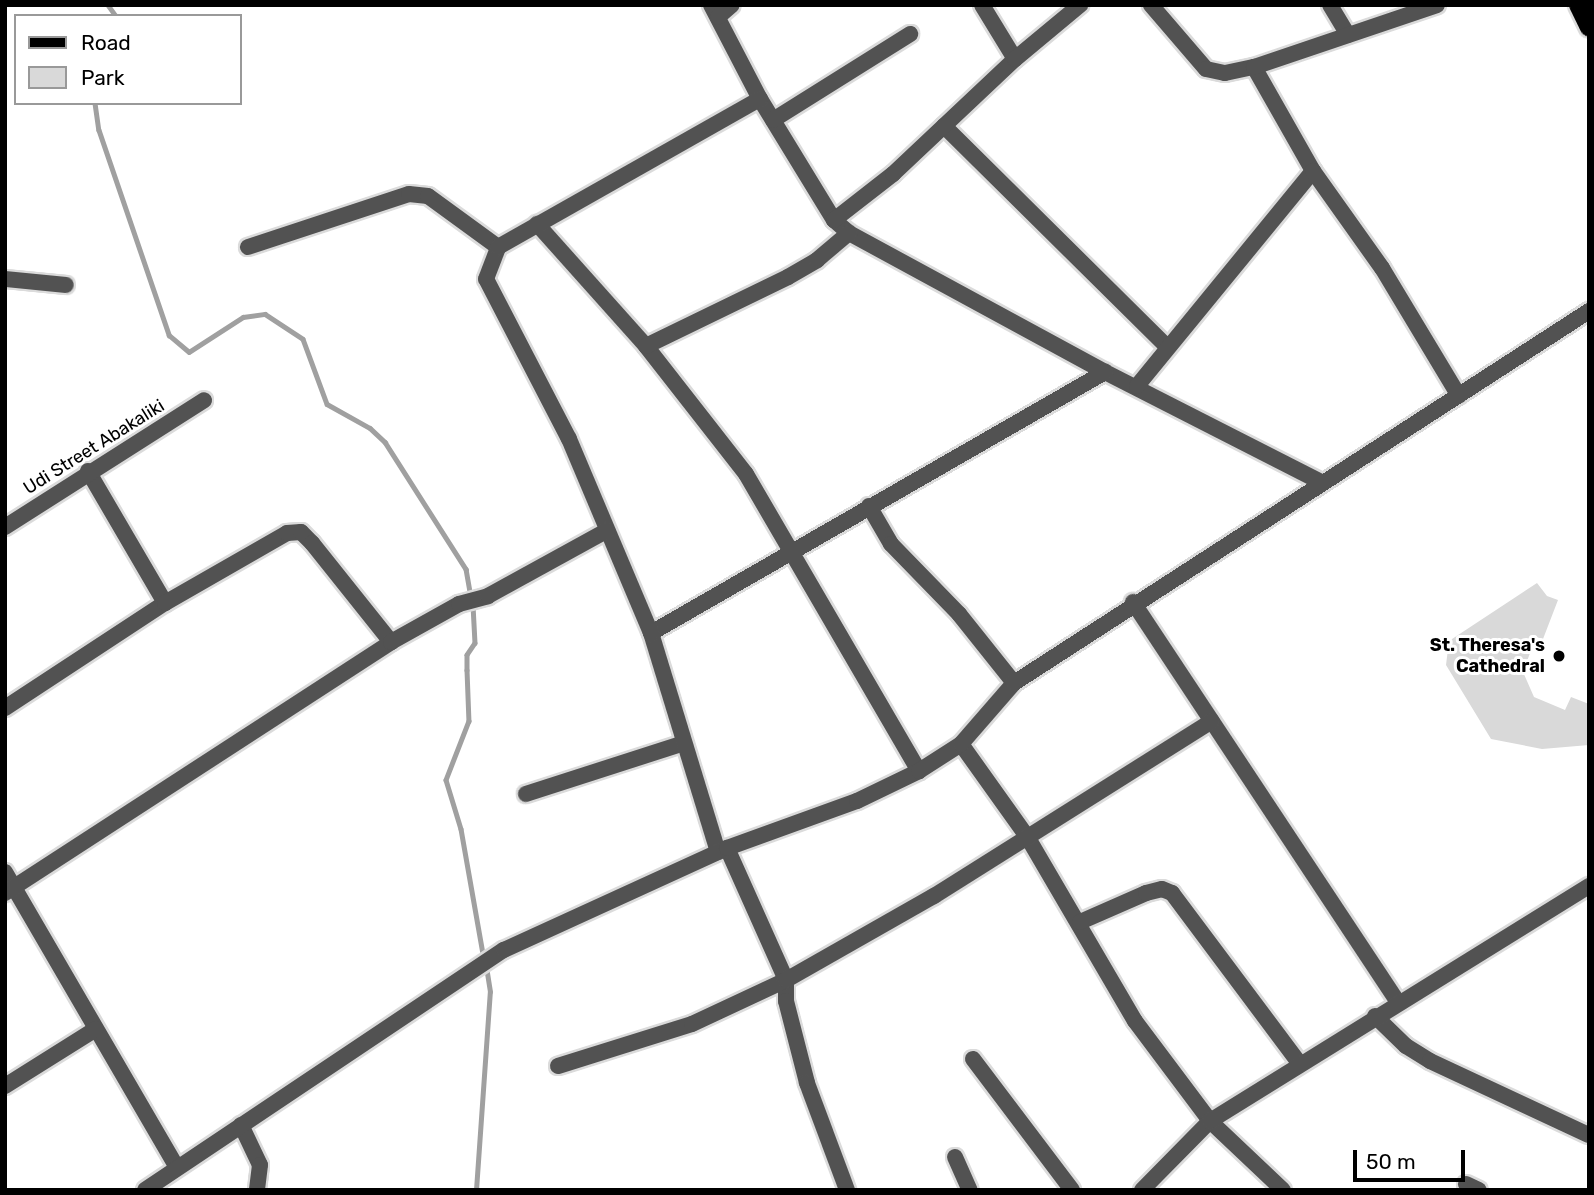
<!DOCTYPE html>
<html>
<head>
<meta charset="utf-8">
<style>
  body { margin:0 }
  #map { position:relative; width:1594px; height:1195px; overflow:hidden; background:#fff; font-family:Rubik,sans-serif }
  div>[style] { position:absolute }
  .green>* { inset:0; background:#d9d9d9 }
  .stream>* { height:4.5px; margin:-2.25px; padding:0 2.25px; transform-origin:2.25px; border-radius:2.25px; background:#a0a0a0 }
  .roads { filter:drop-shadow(2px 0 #dbdbdb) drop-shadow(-2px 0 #dbdbdb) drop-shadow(0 2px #dbdbdb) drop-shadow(0 -2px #dbdbdb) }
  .minor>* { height:16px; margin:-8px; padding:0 8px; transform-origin:8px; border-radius:8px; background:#525252 }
  .major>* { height:18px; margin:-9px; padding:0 9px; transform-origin:9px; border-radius:9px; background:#000 }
  .dots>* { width:19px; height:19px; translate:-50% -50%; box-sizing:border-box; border:4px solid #fff; border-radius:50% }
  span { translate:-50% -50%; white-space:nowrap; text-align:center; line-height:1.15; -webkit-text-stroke:6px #fff; paint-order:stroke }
  .street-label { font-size:18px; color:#000 }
  .poi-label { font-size:18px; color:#000; font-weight:700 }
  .right { translate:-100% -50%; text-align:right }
  .frame { position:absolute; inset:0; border:7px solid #000; pointer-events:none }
  .legend { position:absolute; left:14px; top:14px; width:228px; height:91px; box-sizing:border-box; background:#fff; border:2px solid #999; margin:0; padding:9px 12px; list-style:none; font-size:21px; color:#000 }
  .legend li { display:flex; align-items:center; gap:14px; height:35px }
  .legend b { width:35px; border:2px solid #999 }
  .scale { position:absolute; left:1353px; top:1150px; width:112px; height:32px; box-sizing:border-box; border:4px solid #000; border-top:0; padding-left:9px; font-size:21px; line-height:24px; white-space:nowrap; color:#000; -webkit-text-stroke:5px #fff; paint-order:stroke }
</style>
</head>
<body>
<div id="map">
  <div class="green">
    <div style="clip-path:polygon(1537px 583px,1547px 596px,1558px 600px,1543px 639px,1536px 637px,1523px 672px,1534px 697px,1565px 710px,1571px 697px,1589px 704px,1589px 745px,1542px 749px,1491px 739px,1446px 665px,1449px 641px)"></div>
  </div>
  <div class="stream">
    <div style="left:108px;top:5px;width:14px;rotate:54deg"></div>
    <div style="left:95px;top:103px;width:27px;rotate:82deg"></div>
    <div style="left:99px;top:130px;width:217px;rotate:71.1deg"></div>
    <div style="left:169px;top:335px;width:26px;rotate:40deg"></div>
    <div style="left:189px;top:352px;width:64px;rotate:-32.9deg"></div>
    <div style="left:243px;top:317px;width:22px;rotate:-8deg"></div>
    <div style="left:265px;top:314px;width:45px;rotate:33.3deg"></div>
    <div style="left:303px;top:339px;width:69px;rotate:69.7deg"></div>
    <div style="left:327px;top:404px;width:49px;rotate:29.2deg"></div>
    <div style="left:370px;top:428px;width:21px;rotate:43deg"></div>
    <div style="left:385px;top:442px;width:151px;rotate:57.5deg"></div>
    <div style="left:466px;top:569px;width:27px;rotate:80deg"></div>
    <div style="left:473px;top:605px;width:38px;rotate:87deg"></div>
    <div style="left:475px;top:643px;width:14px;rotate:124deg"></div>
    <div style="left:467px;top:655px;width:15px;rotate:90deg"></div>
    <div style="left:467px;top:670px;width:51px;rotate:87.8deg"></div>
    <div style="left:469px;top:721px;width:63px;rotate:111.3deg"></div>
    <div style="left:446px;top:780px;width:51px;rotate:73deg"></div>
    <div style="left:461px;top:829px;width:132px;rotate:80deg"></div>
    <div style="left:476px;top:1190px;width:198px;rotate:-86deg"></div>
    <div style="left:490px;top:992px;width:24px;rotate:-99deg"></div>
  </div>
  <div class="roads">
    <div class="minor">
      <div style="left:711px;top:5px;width:106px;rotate:62.5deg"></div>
      <div style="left:760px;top:99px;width:142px;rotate:58.6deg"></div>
      <div style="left:834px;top:220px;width:20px;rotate:41deg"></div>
      <div style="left:849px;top:233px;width:291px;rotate:28.5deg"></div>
      <div style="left:1105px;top:372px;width:242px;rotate:27deg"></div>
      <div style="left:982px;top:5px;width:63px;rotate:58.6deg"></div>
      <div style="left:1151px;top:5px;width:84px;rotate:49.3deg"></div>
      <div style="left:1206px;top:69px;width:19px;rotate:12deg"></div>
      <div style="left:1225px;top:73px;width:30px;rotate:-12deg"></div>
      <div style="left:1254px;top:67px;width:120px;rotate:60.4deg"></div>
      <div style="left:1330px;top:5px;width:35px;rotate:59deg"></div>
      <div style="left:718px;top:17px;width:18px;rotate:-41deg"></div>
      <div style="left:1254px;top:67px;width:193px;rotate:-18.7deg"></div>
      <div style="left:773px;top:120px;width:162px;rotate:-32.1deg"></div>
      <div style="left:944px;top:126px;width:314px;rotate:44.7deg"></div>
      <div style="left:834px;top:220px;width:75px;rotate:-37.9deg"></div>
      <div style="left:893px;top:174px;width:168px;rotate:-43.3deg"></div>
      <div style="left:1015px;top:59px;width:85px;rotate:-39.7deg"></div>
      <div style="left:537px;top:224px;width:164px;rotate:48.2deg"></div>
      <div style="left:646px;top:346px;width:162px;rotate:52deg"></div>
      <div style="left:746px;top:474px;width:344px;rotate:59.8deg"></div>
      <div style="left:248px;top:247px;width:169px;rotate:-18.2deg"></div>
      <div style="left:409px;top:194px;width:19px;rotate:6deg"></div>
      <div style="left:428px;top:196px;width:87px;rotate:36.1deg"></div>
      <div style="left:5px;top:279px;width:61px;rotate:5.6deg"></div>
      <div style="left:646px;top:346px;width:158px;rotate:-25.9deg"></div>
      <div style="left:788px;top:277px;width:34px;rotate:-30deg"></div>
      <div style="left:817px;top:260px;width:42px;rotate:-40.2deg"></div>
      <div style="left:1137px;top:386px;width:278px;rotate:-50.7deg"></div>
      <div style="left:1313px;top:171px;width:119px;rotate:54.6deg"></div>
      <div style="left:1382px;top:268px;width:149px;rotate:59deg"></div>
      <div style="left:88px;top:471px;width:153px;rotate:59.7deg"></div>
      <div style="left:869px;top:506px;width:44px;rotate:59.9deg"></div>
      <div style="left:891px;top:544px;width:98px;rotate:45.8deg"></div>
      <div style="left:959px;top:614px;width:88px;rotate:51.4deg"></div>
      <div style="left:5px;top:527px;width:236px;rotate:-32.5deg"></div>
      <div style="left:1133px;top:602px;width:480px;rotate:56.5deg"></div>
      <div style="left:651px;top:633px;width:524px;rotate:-29.89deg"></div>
      <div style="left:5px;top:708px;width:191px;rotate:-33.3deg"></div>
      <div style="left:165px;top:603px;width:141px;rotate:-29.8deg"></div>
      <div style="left:287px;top:533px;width:14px;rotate:-4deg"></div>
      <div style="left:301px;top:532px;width:16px;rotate:45deg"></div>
      <div style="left:312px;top:543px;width:127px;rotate:51.4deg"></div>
      <div style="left:961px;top:744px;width:115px;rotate:54.5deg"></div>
      <div style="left:1028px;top:838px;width:212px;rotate:59.7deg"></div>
      <div style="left:1135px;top:1021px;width:125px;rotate:53.1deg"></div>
      <div style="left:1210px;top:1121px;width:100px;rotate:43.4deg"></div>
      <div style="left:526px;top:794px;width:166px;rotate:-17.9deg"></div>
      <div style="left:727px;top:848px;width:145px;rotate:65.9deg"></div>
      <div style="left:786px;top:980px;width:21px;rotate:90deg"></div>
      <div style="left:786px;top:1001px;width:85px;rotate:75.6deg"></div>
      <div style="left:807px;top:1083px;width:114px;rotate:69.5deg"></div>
      <div style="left:718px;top:852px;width:229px;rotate:-107deg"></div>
      <div style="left:651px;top:633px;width:211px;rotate:-112.9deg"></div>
      <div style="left:569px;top:439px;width:180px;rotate:-117.4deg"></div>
      <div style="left:486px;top:279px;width:34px;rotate:-69deg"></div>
      <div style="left:498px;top:247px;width:301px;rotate:-29.5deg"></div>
      <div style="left:5px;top:872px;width:341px;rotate:59.8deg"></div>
      <div style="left:5px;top:893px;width:460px;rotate:-33deg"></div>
      <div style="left:391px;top:642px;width:78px;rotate:-29.2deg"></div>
      <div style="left:459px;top:604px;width:30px;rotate:-15deg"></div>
      <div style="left:488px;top:596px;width:135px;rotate:-28.8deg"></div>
      <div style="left:1080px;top:922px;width:72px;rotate:-23.7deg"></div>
      <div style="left:1146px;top:893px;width:16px;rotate:-14deg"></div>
      <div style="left:1162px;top:889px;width:11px;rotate:22deg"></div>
      <div style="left:1172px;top:893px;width:214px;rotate:53.2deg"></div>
      <div style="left:1375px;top:1016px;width:43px;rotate:44.1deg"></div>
      <div style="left:1406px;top:1046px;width:28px;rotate:32deg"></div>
      <div style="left:1430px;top:1061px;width:175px;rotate:25deg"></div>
      <div style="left:973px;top:1059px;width:164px;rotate:52.9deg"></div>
      <div style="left:558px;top:1066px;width:140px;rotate:-17.4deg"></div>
      <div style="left:692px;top:1024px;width:104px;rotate:-25.1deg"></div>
      <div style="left:786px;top:980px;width:170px;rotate:-29.6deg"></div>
      <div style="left:934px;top:896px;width:328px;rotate:-32.2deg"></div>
      <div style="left:5px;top:1086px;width:107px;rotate:-32.1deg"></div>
      <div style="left:241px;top:1125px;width:44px;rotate:64.6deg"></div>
      <div style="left:260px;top:1165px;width:25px;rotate:97deg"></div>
      <div style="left:955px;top:1157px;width:36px;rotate:66deg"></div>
      <div style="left:1466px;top:1184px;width:14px;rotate:25deg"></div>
      <div style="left:145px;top:1190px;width:432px;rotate:-33.8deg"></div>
      <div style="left:504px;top:950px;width:245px;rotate:-24.6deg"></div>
      <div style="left:727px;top:848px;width:138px;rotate:-19.9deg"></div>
      <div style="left:857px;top:801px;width:69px;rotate:-25.8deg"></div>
      <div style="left:919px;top:771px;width:50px;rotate:-32.7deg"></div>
      <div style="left:961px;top:744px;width:81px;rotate:-49deg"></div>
      <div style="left:1014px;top:683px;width:685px;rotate:-32.9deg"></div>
      <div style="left:1142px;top:1190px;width:97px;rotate:-45.4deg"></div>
      <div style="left:1210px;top:1121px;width:446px;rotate:-31.8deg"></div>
    </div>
    <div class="major">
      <div style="left:1578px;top:5px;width:25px;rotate:64deg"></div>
    </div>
  </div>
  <div class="dots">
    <div style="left:1559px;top:656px;background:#000"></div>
  </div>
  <div class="street-label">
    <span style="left:94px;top:447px;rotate:-32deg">Udi Street Abakaliki</span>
  </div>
  <div class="poi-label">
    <span class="right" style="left:1545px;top:656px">St. Theresa's<br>Cathedral</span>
  </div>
  <div class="frame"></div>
  <ul class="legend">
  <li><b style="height:9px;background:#000"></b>Road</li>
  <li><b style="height:19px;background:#d9d9d9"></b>Park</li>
  </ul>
  <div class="scale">50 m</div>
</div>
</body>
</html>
